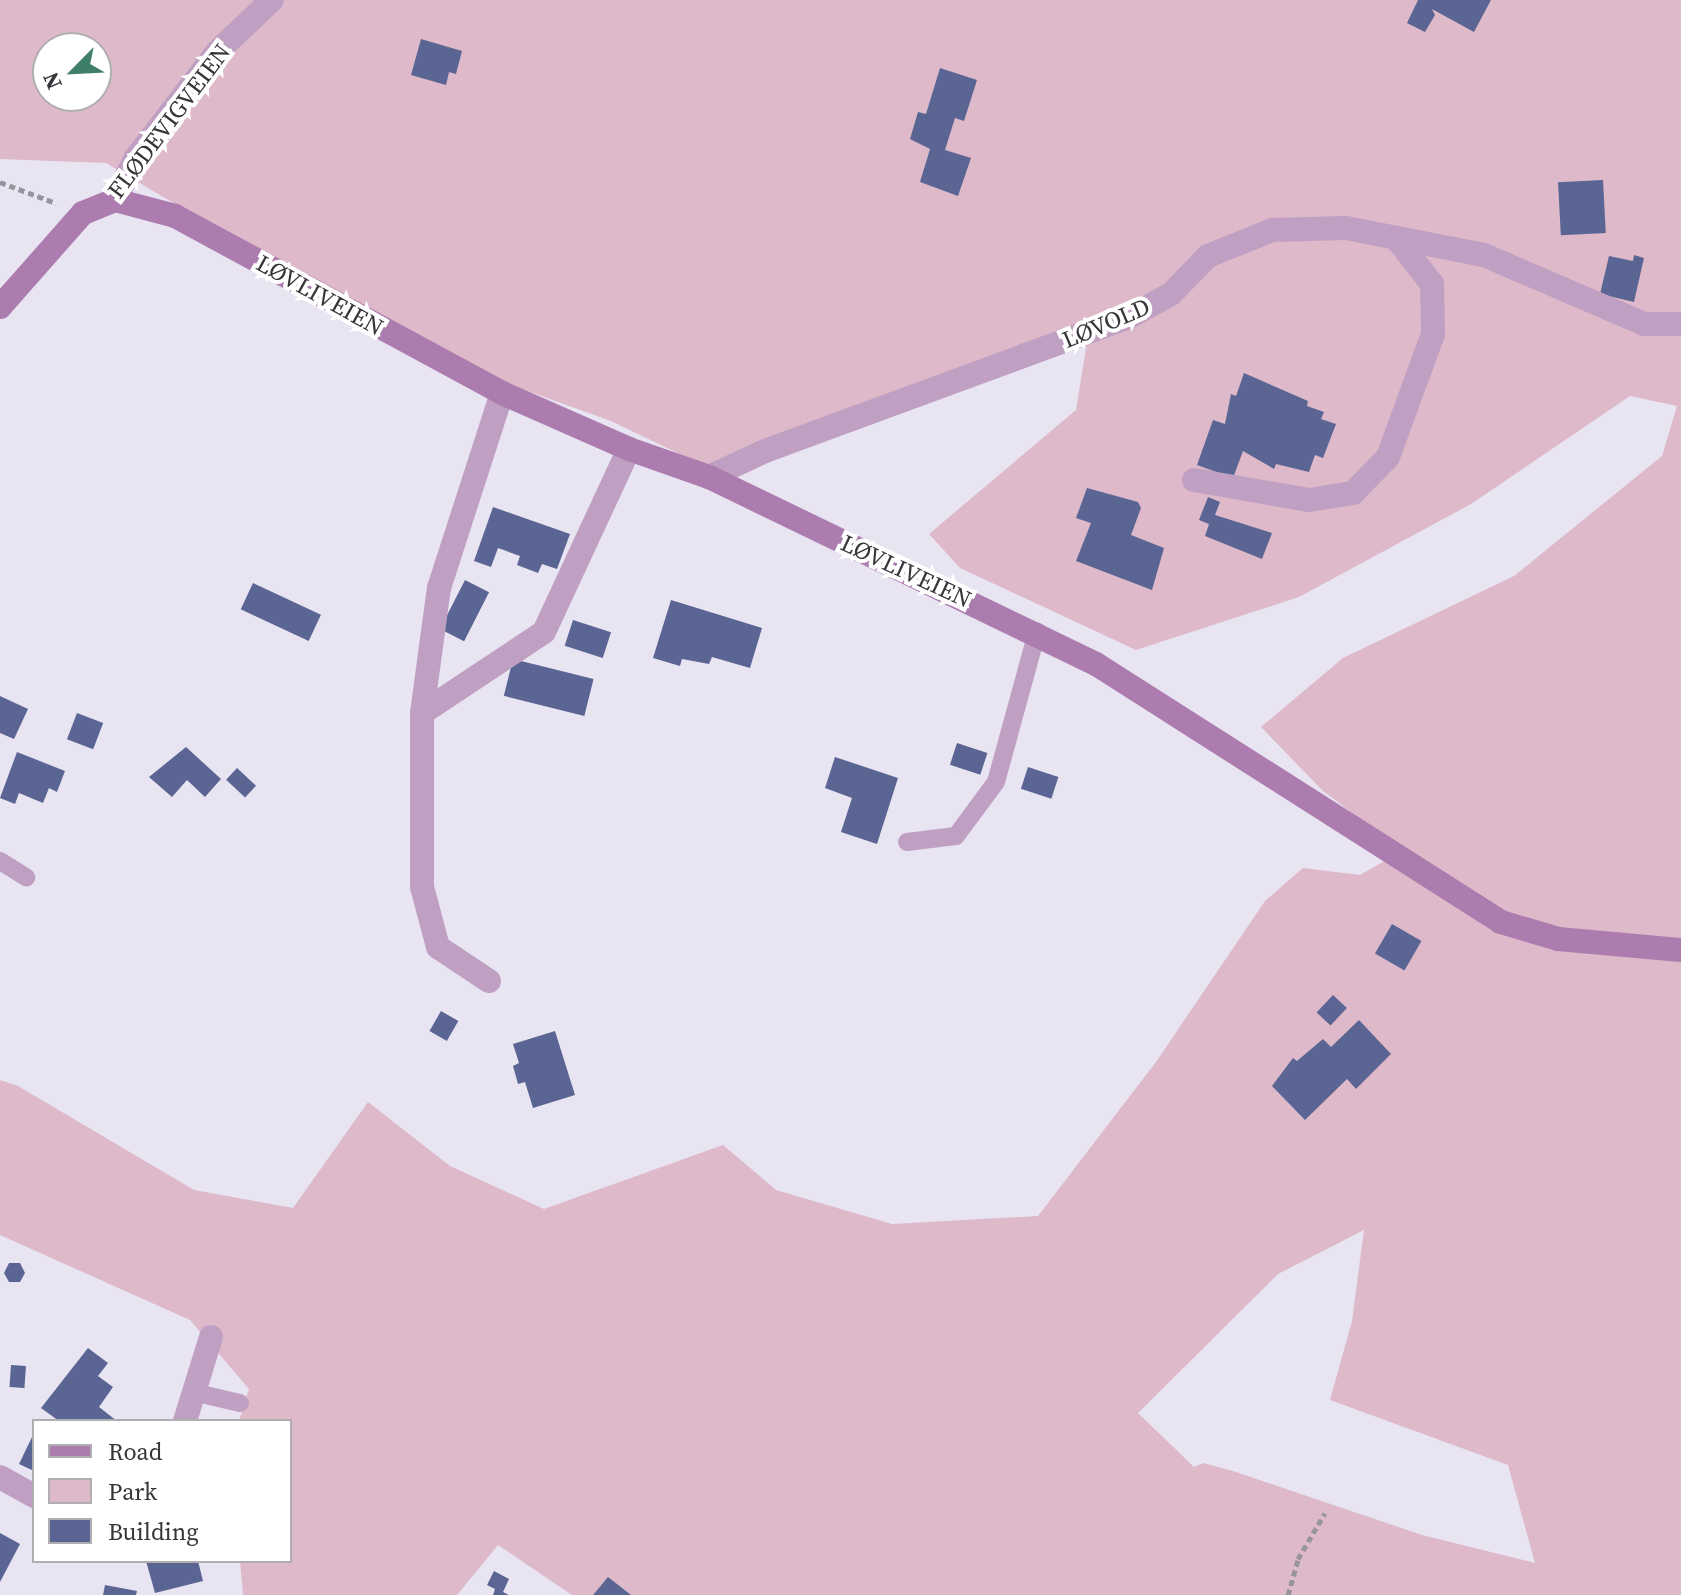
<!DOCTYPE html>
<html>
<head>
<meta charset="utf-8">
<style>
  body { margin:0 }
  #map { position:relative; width:1681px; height:1595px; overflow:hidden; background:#e8e4f2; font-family:"Source Serif 4",serif }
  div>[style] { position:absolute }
  .green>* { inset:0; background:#ddb9c9 }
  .building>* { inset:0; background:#5a6594; transform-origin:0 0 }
  .path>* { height:5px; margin-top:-2.5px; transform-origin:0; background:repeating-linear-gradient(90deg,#97949e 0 6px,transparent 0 10px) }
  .lane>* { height:18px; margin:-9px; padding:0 9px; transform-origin:9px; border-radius:9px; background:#c0a0c2 }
  .street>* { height:24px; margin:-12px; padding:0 12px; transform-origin:12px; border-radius:12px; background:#c0a0c2 }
  .secondary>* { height:24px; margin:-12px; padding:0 12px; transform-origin:12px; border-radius:12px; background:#ac7caf }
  span { translate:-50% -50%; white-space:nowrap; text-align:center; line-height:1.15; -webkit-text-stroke:8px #fff; paint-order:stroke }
  .street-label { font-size:24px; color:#37353a }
  .legend { position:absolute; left:32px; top:1419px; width:260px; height:144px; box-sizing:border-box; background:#fff; border:2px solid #afaeb0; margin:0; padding:10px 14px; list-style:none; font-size:24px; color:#37353a }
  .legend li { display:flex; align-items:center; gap:16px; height:40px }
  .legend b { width:40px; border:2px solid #afaeb0 }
  .north { position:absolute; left:32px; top:32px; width:80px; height:80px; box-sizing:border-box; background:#fff; border:2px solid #afaeb0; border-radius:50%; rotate:246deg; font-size:22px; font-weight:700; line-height:32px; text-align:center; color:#37353a }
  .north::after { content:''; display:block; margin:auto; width:28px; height:36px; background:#3f7e6b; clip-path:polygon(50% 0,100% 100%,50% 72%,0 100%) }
</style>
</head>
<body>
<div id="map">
  <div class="green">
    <div style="clip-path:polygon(evenodd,0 0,1681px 0,1681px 1595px,572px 1595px,498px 1545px,457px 1595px,243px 1595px,240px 1561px,290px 1561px,290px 1421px,239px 1421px,249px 1389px,190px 1320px,0 1235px,0 1080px,18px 1086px,194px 1190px,293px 1208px,368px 1102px,450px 1166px,544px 1209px,723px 1145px,776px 1190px,892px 1224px,1038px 1216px,1156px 1062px,1265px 901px,1303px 868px,1360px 875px,1402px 851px,1322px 790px,1261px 727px,1343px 658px,1514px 576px,1662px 456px,1677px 406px,1630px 396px,1471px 504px,1299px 597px,1136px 650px,960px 568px,929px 534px,1076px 410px,1087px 342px,721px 474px,611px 421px,433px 357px,106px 163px,0 159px,0 0,48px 48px,96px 48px,96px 96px,48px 96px,48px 48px,0 0,1364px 1230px,1352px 1321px,1330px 1400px,1508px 1465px,1535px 1563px,1422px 1535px,1233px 1471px,1203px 1463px,1194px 1467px,1138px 1413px,1278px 1274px,1364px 1230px)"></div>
  </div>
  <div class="building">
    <div style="clip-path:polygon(1418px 0,1491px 0,1474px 32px,1432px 9px,1435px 15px,1425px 32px,1407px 23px)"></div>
    <div style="clip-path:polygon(421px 39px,462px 51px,456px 74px,449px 72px,446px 85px,411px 75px)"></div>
    <div style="clip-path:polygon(940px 68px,977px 80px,964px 121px,955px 118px,945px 150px,971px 158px,958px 196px,920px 182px,930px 149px,910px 139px,918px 112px,926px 114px)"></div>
    <div style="left:1603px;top:180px;width:53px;height:45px;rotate:87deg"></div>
    <div style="clip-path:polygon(1634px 255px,1644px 258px,1634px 302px,1600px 294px,1609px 256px,1633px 261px)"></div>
    <div style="clip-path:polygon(1244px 373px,1308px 401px,1307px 406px,1324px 412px,1321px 419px,1336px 424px,1323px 458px,1315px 455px,1309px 472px,1276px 464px,1274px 469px,1243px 451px,1233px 478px,1197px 465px,1213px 420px,1225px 424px,1231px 394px,1236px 396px)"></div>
    <div style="clip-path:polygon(1087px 488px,1138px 502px,1141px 508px,1131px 535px,1164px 548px,1152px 590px,1076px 561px,1091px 523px,1076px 518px)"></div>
    <div style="clip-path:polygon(1208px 497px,1220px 502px,1215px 515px,1272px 533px,1262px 559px,1205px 536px,1209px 524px,1199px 520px)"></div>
    <div style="clip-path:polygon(493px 507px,570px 534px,557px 569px,542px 564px,538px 573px,517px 565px,520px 556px,498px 548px,491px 567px,474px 561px)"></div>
    <div style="left:465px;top:580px;width:27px;height:55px;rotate:27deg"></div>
    <div style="left:253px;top:583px;width:75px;height:29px;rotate:25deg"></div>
    <div style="clip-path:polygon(671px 600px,762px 628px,750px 668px,712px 657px,709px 664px,682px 659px,680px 666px,653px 658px)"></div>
    <div style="left:573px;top:620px;width:40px;height:27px;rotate:18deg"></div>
    <div style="left:513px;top:659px;width:83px;height:38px;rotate:14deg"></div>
    <div style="clip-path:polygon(0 696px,28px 709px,14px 739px,0 733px)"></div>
    <div style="left:77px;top:713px;width:28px;height:28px;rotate:21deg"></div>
    <div style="left:957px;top:743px;width:32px;height:23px;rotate:18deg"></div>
    <div style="clip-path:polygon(186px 747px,221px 779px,205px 797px,187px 780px,172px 797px,149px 777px)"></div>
    <div style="clip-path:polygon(17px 752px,65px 771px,57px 792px,49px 788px,43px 803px,19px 793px,15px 804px,0 798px)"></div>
    <div style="clip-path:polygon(835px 757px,898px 778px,877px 844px,841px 832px,852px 798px,825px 788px)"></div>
    <div style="left:1028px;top:767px;width:32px;height:23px;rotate:18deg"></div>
    <div style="left:237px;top:768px;width:26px;height:16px;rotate:43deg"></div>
    <div style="left:1392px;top:924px;width:34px;height:34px;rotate:30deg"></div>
    <div style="left:1333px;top:995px;width:19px;height:24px;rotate:43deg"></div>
    <div style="left:441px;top:1011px;width:20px;height:23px;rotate:30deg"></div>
    <div style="clip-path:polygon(1359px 1020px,1391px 1054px,1356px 1089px,1347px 1079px,1305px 1120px,1272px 1086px,1293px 1058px,1297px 1061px,1323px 1039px,1331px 1047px)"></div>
    <div style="clip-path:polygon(555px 1031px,575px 1095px,533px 1108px,525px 1082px,518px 1084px,513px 1066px,519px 1063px,513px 1044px)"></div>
    <div style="clip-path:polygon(9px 1263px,20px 1263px,25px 1273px,20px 1282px,9px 1282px,4px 1273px)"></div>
    <div style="clip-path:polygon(88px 1348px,108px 1363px,98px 1376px,113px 1387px,99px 1407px,117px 1421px,59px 1421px,41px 1408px)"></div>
    <div style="left:11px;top:1365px;width:15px;height:22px;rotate:4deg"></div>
    <div style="clip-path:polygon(34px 1433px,34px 1471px,19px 1464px)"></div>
    <div style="clip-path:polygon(0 1533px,20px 1544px,0 1582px)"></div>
    <div style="clip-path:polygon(146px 1561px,198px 1561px,203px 1581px,155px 1593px)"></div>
    <div style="clip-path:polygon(494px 1571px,509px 1579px,503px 1592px,509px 1595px,493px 1595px,495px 1589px,487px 1585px)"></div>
    <div style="clip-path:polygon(608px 1577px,631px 1595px,593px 1595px)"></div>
    <div style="clip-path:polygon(105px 1585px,137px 1591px,136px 1595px,103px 1595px)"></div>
  </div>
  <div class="path">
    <div style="left:0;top:182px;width:60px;rotate:20.6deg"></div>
    <div style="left:1288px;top:1595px;width:37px;rotate:-74deg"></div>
    <div style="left:1298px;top:1559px;width:53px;rotate:-59.6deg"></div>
  </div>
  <div class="lane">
    <div style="left:907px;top:842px;width:49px;rotate:-7deg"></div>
    <div style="left:956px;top:836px;width:67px;rotate:-53.5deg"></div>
    <div style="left:996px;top:782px;width:156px;rotate:-74.7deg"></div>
    <div style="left:0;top:861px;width:31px;rotate:32deg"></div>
    <div style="left:197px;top:1393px;width:44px;rotate:13.1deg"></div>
  </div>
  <div class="street">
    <div style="left:115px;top:200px;width:46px;rotate:-64deg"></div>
    <div style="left:135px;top:159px;width:136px;rotate:-52.5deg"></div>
    <div style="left:218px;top:51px;width:74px;rotate:-43.4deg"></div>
    <div style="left:709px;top:477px;width:62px;rotate:-24.9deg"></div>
    <div style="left:765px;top:451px;width:388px;rotate:-20.2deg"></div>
    <div style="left:1129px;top:317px;width:48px;rotate:-28.7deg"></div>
    <div style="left:1171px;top:294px;width:53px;rotate:-45.8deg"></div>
    <div style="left:1208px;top:256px;width:69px;rotate:-22.1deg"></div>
    <div style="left:1272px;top:230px;width:74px;rotate:-1.5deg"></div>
    <div style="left:1346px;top:228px;width:141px;rotate:11.1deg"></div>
    <div style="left:1484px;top:255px;width:174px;rotate:23.3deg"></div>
    <div style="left:1644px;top:324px;width:37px"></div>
    <div style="left:1194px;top:480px;width:117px;rotate:9.9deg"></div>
    <div style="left:1309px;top:500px;width:45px;rotate:-9deg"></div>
    <div style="left:1353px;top:493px;width:50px;rotate:-45.8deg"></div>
    <div style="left:1388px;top:457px;width:131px;rotate:-69.9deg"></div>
    <div style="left:1433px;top:334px;width:50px;rotate:-91.1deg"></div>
    <div style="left:1432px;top:284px;width:58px;rotate:-128deg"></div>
    <div style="left:422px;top:713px;width:146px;rotate:-33.6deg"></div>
    <div style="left:544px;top:632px;width:202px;rotate:-65.1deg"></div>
    <div style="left:489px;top:981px;width:61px;rotate:-146.3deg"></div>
    <div style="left:438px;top:947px;width:62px;rotate:-104.9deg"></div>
    <div style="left:422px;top:887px;width:174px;rotate:-90deg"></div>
    <div style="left:422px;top:713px;width:126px;rotate:-82.3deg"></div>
    <div style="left:439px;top:588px;width:205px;rotate:-72.1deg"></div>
    <div style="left:185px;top:1421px;width:88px;rotate:-72.8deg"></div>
    <div style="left:0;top:1477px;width:39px;rotate:29deg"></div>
  </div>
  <div class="secondary">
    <div style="left:0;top:307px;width:125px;rotate:-48.6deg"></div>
    <div style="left:83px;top:213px;width:35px;rotate:-22deg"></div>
    <div style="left:115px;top:200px;width:62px;rotate:14.9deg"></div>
    <div style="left:175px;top:216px;width:372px;rotate:28.4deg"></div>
    <div style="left:502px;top:393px;width:139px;rotate:23.8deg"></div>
    <div style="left:629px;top:449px;width:85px;rotate:19.3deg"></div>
    <div style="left:709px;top:477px;width:430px;rotate:25.8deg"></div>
    <div style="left:1096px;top:664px;width:480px;rotate:32.5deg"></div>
    <div style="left:1501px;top:922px;width:59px;rotate:16.6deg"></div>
    <div style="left:1558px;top:939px;width:123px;rotate:5.1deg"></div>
  </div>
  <div class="street-label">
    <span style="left:169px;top:121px;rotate:-53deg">FLØDEVIGVEIEN</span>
    <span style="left:320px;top:295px;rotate:29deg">LØVLIVEIEN</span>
    <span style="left:1106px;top:323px;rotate:-23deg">LØVOLD</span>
    <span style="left:906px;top:571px;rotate:25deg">LØVLIVEIEN</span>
  </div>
  <ul class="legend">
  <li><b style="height:10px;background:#ac7caf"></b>Road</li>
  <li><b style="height:22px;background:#ddb9c9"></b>Park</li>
  <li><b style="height:22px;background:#5a6594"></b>Building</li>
  </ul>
  <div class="north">N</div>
</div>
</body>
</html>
